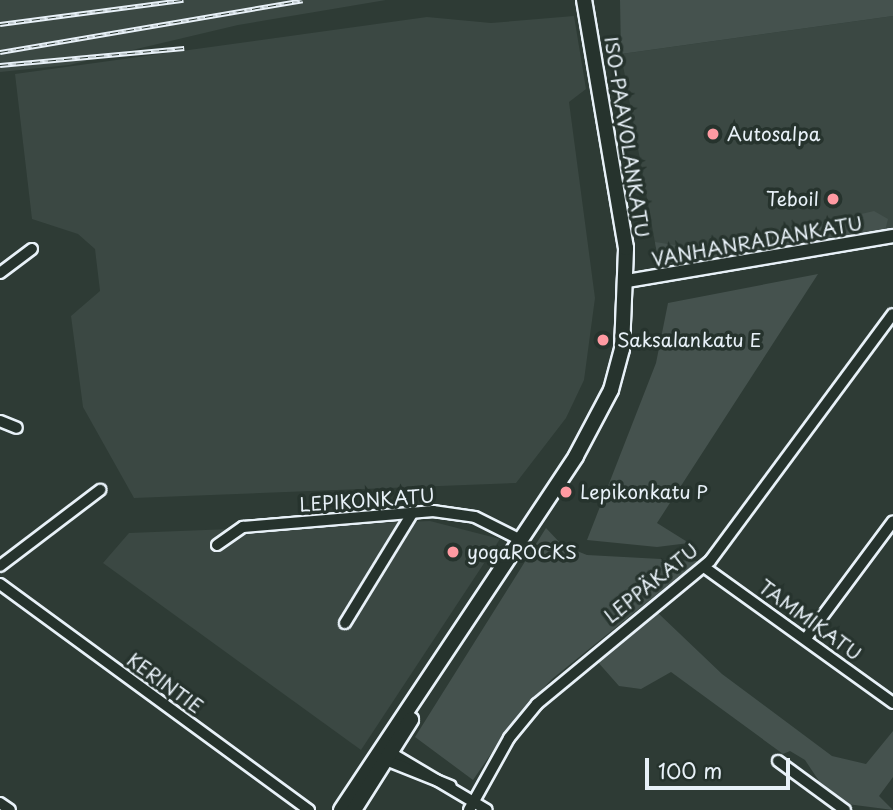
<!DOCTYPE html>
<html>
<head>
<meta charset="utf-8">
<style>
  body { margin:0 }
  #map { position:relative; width:893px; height:810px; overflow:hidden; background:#2e3b35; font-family:"Playpen Sans",sans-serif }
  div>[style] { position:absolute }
  .built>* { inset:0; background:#3b4843 }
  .green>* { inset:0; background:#45524e }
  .roads { filter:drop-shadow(2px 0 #e8f1f8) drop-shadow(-2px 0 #e8f1f8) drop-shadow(0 2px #e8f1f8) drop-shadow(0 -2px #e8f1f8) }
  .minor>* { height:10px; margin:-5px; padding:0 5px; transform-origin:5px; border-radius:5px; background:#26332d }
  .tertiary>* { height:12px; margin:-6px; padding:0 6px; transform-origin:6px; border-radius:6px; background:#26332d }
  .secondary>* { height:14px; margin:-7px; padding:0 7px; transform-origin:7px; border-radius:7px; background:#26332d }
  .rail>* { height:5px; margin-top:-2.5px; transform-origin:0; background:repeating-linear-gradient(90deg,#26332d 0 8px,#e8f1f8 0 16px); box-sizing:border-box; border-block:2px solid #e8f1f8 }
  .dots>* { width:19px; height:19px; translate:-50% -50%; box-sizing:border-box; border:4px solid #26332d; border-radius:50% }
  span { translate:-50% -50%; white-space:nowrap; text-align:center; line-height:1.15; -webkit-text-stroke:7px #26332d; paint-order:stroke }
  .poi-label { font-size:19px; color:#e8f1f8 }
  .left { translate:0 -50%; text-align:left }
  .right { translate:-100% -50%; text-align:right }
  .street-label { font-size:19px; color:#e8f1f8 }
  .scale { position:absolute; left:645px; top:758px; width:145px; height:32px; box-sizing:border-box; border:4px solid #e8f1f8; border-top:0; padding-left:9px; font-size:21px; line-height:24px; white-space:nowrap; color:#e8f1f8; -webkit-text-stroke:5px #26332d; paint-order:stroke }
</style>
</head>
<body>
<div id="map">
  <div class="built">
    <div style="clip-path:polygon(0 0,386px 0,238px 25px,69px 65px,0 72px)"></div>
    <div style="clip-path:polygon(574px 16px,586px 89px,569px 102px,595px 298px,584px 380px,566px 418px,516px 483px,134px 498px,83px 407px,71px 316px,100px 291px,95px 249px,78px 234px,32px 219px,15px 74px,427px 17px,491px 23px)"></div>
    <div style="clip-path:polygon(893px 16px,893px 227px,659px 265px,621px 54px)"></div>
    <div style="clip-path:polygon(430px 521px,500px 539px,361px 750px,103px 563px,129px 533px)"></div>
  </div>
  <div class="green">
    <div style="clip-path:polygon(620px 0,893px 0,893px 16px,621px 54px)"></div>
    <div style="clip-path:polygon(874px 211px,888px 219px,885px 231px,818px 239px,818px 224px)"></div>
    <div style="clip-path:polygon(792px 227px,801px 233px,800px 245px,659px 265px,655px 242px,694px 248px)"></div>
    <div style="clip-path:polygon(818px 274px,657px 523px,689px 543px,657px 547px,587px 540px,656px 363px,668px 303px)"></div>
    <div style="clip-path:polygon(546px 528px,562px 545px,587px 555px,698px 561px,552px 679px,517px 716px,473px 780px,415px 737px)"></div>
    <div style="clip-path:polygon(658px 613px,722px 674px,832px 756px,866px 764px,893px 731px,893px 777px,879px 796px,893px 810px,847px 804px,823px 787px,805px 760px,790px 751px,783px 754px,671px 672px,641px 689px,619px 686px,596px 660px)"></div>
  </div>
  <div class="roads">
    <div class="minor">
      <div style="left:0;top:273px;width:40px;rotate:-37deg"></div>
      <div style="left:0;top:421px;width:18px;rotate:22deg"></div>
      <div style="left:217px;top:545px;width:32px;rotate:-35deg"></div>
      <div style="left:243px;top:527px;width:191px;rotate:-4.8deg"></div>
      <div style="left:433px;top:511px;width:42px;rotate:8.1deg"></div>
      <div style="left:475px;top:517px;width:49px;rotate:26.6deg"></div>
      <div style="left:0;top:566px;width:126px;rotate:-37.2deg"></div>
      <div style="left:704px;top:567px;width:233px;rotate:35.7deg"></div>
      <div style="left:0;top:584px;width:383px;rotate:36.2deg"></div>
      <div style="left:345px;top:623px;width:130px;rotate:-58.5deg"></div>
      <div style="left:807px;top:637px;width:144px;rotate:-53.4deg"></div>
      <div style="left:386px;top:750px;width:117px;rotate:30.7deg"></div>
      <div style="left:381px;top:758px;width:75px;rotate:21.8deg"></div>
      <div style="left:778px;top:761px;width:83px;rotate:36.2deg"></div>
      <div style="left:0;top:803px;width:12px;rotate:35deg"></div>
      <div style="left:469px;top:810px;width:82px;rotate:-60.9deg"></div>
      <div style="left:509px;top:738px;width:44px;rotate:-50.5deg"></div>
      <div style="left:537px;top:704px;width:224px;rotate:-39.6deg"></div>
      <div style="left:710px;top:561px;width:307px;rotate:-53.5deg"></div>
    </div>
    <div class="tertiary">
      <div style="left:627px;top:281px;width:270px;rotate:-9.6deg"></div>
    </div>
    <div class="secondary">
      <div style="left:341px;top:810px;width:425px;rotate:-56.4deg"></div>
      <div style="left:576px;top:456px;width:75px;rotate:-62.1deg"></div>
      <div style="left:611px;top:390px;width:42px;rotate:-75deg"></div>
      <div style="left:622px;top:349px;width:101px;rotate:-87.7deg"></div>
      <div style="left:626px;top:248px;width:252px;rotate:-99.6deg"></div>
      <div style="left:354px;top:810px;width:107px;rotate:-57.7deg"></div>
    </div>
  </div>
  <div class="rail">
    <div style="left:0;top:24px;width:185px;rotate:-7.5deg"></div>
    <div style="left:0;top:52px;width:307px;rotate:-9.7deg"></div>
    <div style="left:0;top:65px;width:185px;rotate:-5.3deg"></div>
  </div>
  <div class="dots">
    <div style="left:713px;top:134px;background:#ff9aa2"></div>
    <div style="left:833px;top:199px;background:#ff9aa2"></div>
    <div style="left:603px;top:340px;background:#ff9aa2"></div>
    <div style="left:566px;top:492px;background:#ff9aa2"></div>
    <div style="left:453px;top:552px;background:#ff9aa2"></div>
  </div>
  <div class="poi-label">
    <span class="left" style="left:727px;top:134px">Autosalpa</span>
    <span class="right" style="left:819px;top:199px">Teboil</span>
    <span class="left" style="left:617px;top:340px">Saksalankatu E</span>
    <span class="left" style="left:580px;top:492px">Lepikonkatu P</span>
    <span class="left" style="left:467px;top:552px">yogaROCKS</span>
  </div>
  <div class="street-label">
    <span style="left:627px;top:137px;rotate:81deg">ISO-PAAVOLANKATU</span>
    <span style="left:757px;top:241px;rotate:-10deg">VANHANRADANKATU</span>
    <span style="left:367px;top:500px;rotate:-4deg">LEPIKONKATU</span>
    <span style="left:651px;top:583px;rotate:-39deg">LEPPÄKATU</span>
    <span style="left:810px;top:620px;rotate:36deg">TAMMIKATU</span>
    <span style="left:165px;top:683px;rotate:36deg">KERINTIE</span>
  </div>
  <div class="scale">100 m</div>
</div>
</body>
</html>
